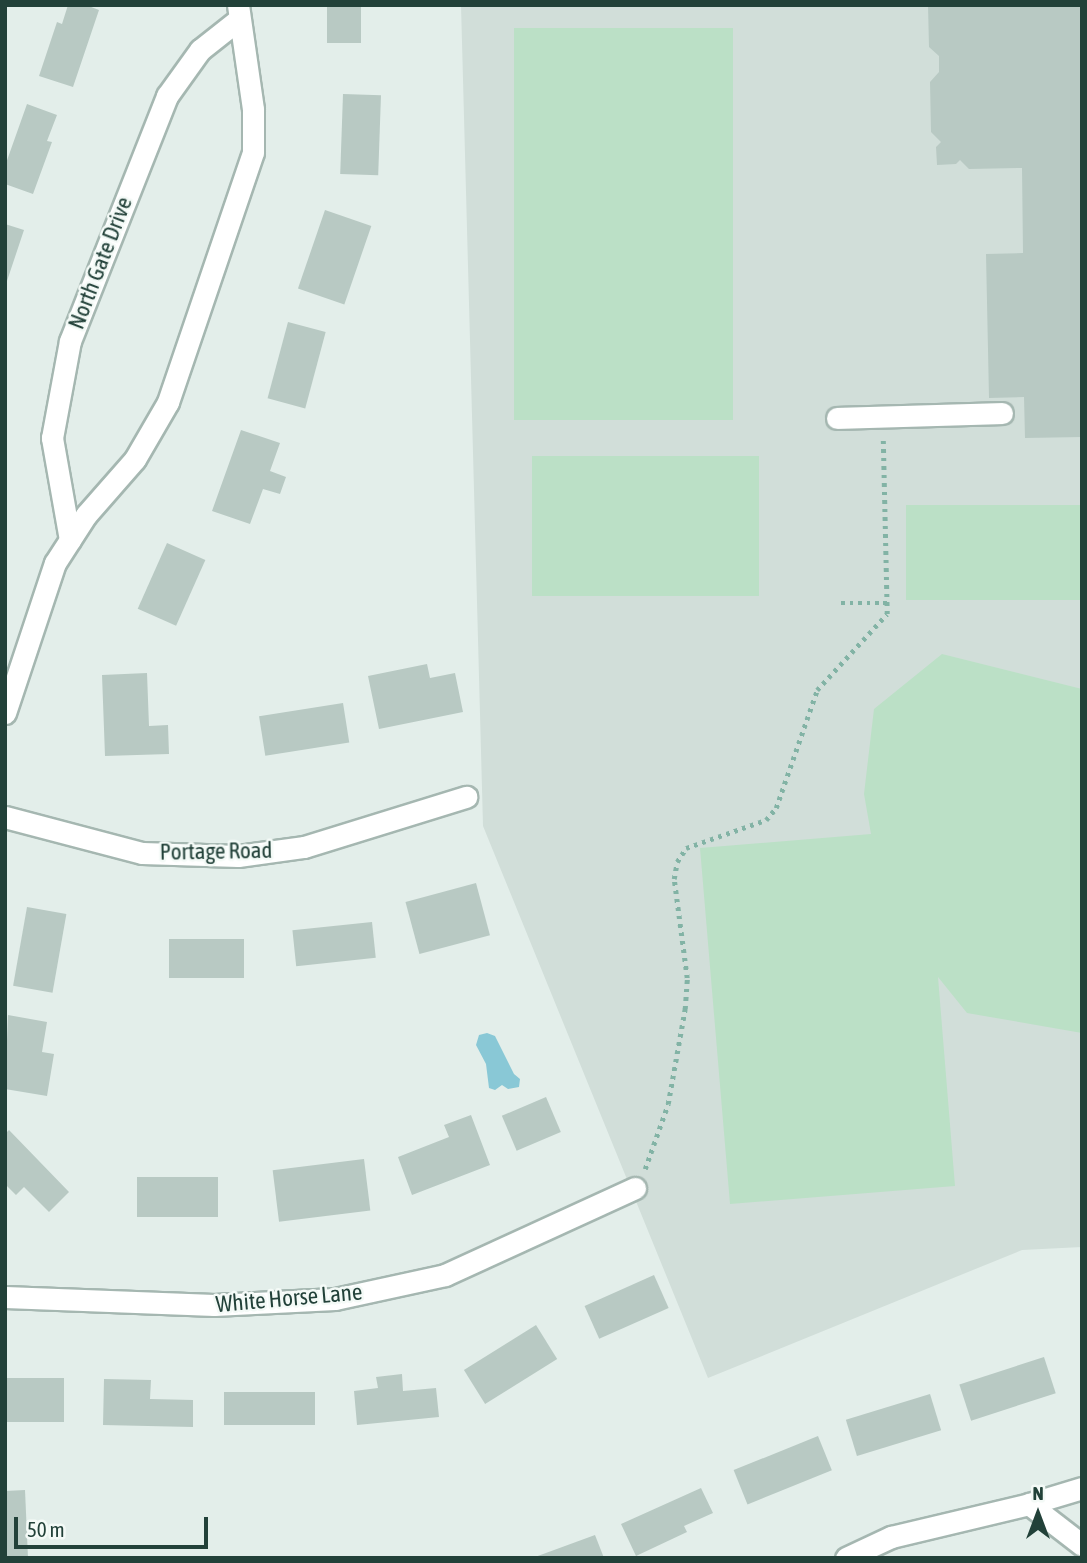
<!DOCTYPE html>
<html>
<head>
<meta charset="utf-8">
<style>
  body { margin:0 }
  #map { position:relative; width:1087px; height:1563px; overflow:hidden; background:#e3eeea; font-family:"Asap Condensed",sans-serif }
  div>[style] { position:absolute }
  .built>* { inset:0; background:#d1ded9 }
  .green>* { inset:0; background:#bbe0c6; transform-origin:0 0 }
  .water>* { inset:0; background:#89c8d6 }
  .building>* { inset:0; background:#b8c9c3; transform-origin:0 0 }
  .path>* { height:4.5px; margin-top:-2.25px; transform-origin:0; background:repeating-linear-gradient(90deg,#82b3a5 0 3.5px,transparent 0 8.5px) }
  .roads { filter:drop-shadow(2px 0 #a5b7b1) drop-shadow(-2px 0 #a5b7b1) drop-shadow(0 2px #a5b7b1) drop-shadow(0 -2px #a5b7b1) }
  .minor>* { height:21px; margin:-10.5px; padding:0 10.5px; transform-origin:10.5px; border-radius:10.5px; background:#fff }
  span { translate:-50% -50%; white-space:nowrap; text-align:center; line-height:1.15; -webkit-text-stroke:5px #f4faf7; paint-order:stroke }
  .street-label { font-size:23px; color:#224139 }
  .frame { position:absolute; inset:0; border:7px solid #224139; pointer-events:none }
  .north { position:absolute; left:1003px; top:1479px; width:70px; height:70px; -webkit-text-stroke:5px #f4faf7; paint-order:stroke; rotate:0deg; font-size:19px; font-weight:700; line-height:28px; text-align:center; color:#224139 }
  .north::after { content:''; display:block; margin:auto; width:24px; height:32px; background:#224139; clip-path:polygon(50% 0,100% 100%,50% 72%,0 100%) }
  .scale { position:absolute; left:14px; top:1517px; width:194px; height:32px; box-sizing:border-box; border:4px solid #224139; border-top:0; padding-left:9px; font-size:21px; line-height:24px; white-space:nowrap; color:#224139; -webkit-text-stroke:5px #f4faf7; paint-order:stroke }
</style>
</head>
<body>
<div id="map">
  <div class="built">
    <div style="clip-path:polygon(461px 5px,1082px 5px,1082px 1247px,1022px 1250px,708px 1378px,483px 826px)"></div>
  </div>
  <div class="green">
    <div style="left:514px;top:28px;width:219px;height:392px"></div>
    <div style="left:759px;top:456px;width:140px;height:227px;rotate:90deg"></div>
    <div style="left:1082px;top:505px;width:95px;height:176px;rotate:90deg"></div>
    <div style="clip-path:polygon(942px 654px,1082px 689px,1082px 1033px,967px 1013px,938px 977px,955px 1186px,730px 1204px,700px 848px,871px 834px,864px 794px,874px 709px)"></div>
  </div>
  <div class="water">
    <div style="clip-path:polygon(487px 1033px,495px 1036px,514px 1074px,520px 1079px,519px 1087px,508px 1089px,502px 1085px,495px 1090px,489px 1088px,486px 1064px,476px 1045px,479px 1035px)"></div>
  </div>
  <div class="building">
    <div style="clip-path:polygon(68px 5px,86px 5px,99px 10px,73px 87px,39px 76px,57px 22px,62px 24px)"></div>
    <div style="left:327px;top:5px;width:34px;height:38px"></div>
    <div style="clip-path:polygon(928px 5px,1082px 5px,1082px 437px,1025px 438px,1024px 397px,989px 398px,986px 254px,1023px 253px,1022px 168px,969px 169px,960px 160px,956px 164px,937px 165px,936px 147px,941px 142px,931px 132px,930px 82px,939px 72px,939px 56px,929px 47px)"></div>
    <div style="left:343px;top:94px;width:38px;height:80px;rotate:2deg"></div>
    <div style="clip-path:polygon(27px 104px,57px 115px,47px 141px,52px 142px,33px 194px,5px 184px,5px 166px)"></div>
    <div style="left:325px;top:210px;width:49px;height:83px;rotate:19deg"></div>
    <div style="clip-path:polygon(5px 224px,24px 230px,6px 284px,5px 284px)"></div>
    <div style="left:288px;top:322px;width:39px;height:79px;rotate:15deg"></div>
    <div style="clip-path:polygon(241px 430px,280px 443px,270px 471px,286px 477px,280px 494px,263px 489px,250px 524px,212px 511px)"></div>
    <div style="left:167px;top:543px;width:42px;height:72px;rotate:24deg"></div>
    <div style="clip-path:polygon(427px 664px,430px 678px,455px 673px,463px 712px,379px 729px,368px 676px)"></div>
    <div style="clip-path:polygon(147px 673px,149px 726px,168px 725px,169px 754px,105px 756px,102px 675px)"></div>
    <div style="left:343px;top:703px;width:40px;height:85px;rotate:81deg"></div>
    <div style="left:476px;top:883px;width:54px;height:73px;rotate:75deg"></div>
    <div style="left:27px;top:907px;width:40px;height:80px;rotate:10deg"></div>
    <div style="left:372px;top:922px;width:36px;height:80px;rotate:84deg"></div>
    <div style="left:169px;top:939px;width:75px;height:39px"></div>
    <div style="clip-path:polygon(8px 1015px,47px 1022px,42px 1052px,54px 1054px,47px 1096px,5px 1089px)"></div>
    <div style="left:546px;top:1097px;width:38px;height:48px;rotate:67deg"></div>
    <div style="clip-path:polygon(471px 1115px,490px 1165px,412px 1195px,398px 1157px,449px 1137px,444px 1125px)"></div>
    <div style="clip-path:polygon(9px 1130px,69px 1192px,49px 1212px,24px 1187px,16px 1195px,5px 1184px,5px 1134px)"></div>
    <div style="left:364px;top:1159px;width:52px;height:92px;rotate:83deg"></div>
    <div style="left:137px;top:1177px;width:81px;height:40px"></div>
    <div style="left:654px;top:1275px;width:36px;height:76px;rotate:66deg"></div>
    <div style="left:536px;top:1325px;width:40px;height:85px;rotate:58deg"></div>
    <div style="left:1044px;top:1357px;width:38px;height:89px;rotate:72deg"></div>
    <div style="clip-path:polygon(402px 1374px,403px 1391px,436px 1388px,439px 1417px,357px 1425px,354px 1391px,378px 1388px,376px 1377px)"></div>
    <div style="left:5px;top:1378px;width:59px;height:44px"></div>
    <div style="clip-path:polygon(104px 1379px,151px 1380px,150px 1399px,193px 1400px,193px 1427px,103px 1425px)"></div>
    <div style="left:224px;top:1392px;width:91px;height:33px"></div>
    <div style="left:930px;top:1394px;width:38px;height:88px;rotate:73deg"></div>
    <div style="left:818px;top:1436px;width:37px;height:91px;rotate:68deg"></div>
    <div style="clip-path:polygon(701px 1488px,713px 1513px,684px 1526px,687px 1532px,636px 1556px,621px 1524px)"></div>
    <div style="clip-path:polygon(25px 1490px,28px 1558px,5px 1558px,5px 1491px)"></div>
    <div style="clip-path:polygon(595px 1535px,604px 1558px,535px 1558px,535px 1557px)"></div>
  </div>
  <div class="path">
    <div style="left:841px;top:603px;width:46px"></div>
    <div style="left:645px;top:1169px;width:69px;rotate:-70.5deg"></div>
    <div style="left:668px;top:1104px;width:97px;rotate:-79.9deg"></div>
    <div style="left:685px;top:1009px;width:31px;rotate:-86deg"></div>
    <div style="left:687px;top:978px;width:100px;rotate:-97.5deg"></div>
    <div style="left:674px;top:879px;width:17px;rotate:-80deg"></div>
    <div style="left:677px;top:862px;width:17px;rotate:-57deg"></div>
    <div style="left:686px;top:848px;width:85px;rotate:-19.3deg"></div>
    <div style="left:766px;top:820px;width:16px;rotate:-50deg"></div>
    <div style="left:776px;top:808px;width:125px;rotate:-70.8deg"></div>
    <div style="left:817px;top:690px;width:103px;rotate:-47.4deg"></div>
    <div style="left:887px;top:614px;width:176px;rotate:-91.3deg"></div>
  </div>
  <div class="roads">
    <div class="minor">
      <div style="left:837px;top:418px;width:165px;rotate:-1.7deg"></div>
      <div style="left:70px;top:540px;width:104px;rotate:-100deg"></div>
      <div style="left:52px;top:438px;width:99px;rotate:-79.5deg"></div>
      <div style="left:70px;top:341px;width:264px;rotate:-68.4deg"></div>
      <div style="left:167px;top:96px;width:57px;rotate:-54.3deg"></div>
      <div style="left:200px;top:50px;width:48px;rotate:-38.3deg"></div>
      <div style="left:5px;top:713px;width:158px;rotate:-71.6deg"></div>
      <div style="left:55px;top:563px;width:57px;rotate:-57.1deg"></div>
      <div style="left:86px;top:515px;width:74px;rotate:-48.8deg"></div>
      <div style="left:135px;top:459px;width:66px;rotate:-59.9deg"></div>
      <div style="left:168px;top:402px;width:264px;rotate:-71.2deg"></div>
      <div style="left:253px;top:152px;width:43px;rotate:-90deg"></div>
      <div style="left:253px;top:109px;width:105px;rotate:-98.2deg"></div>
      <div style="left:5px;top:817px;width:142px;rotate:14.7deg"></div>
      <div style="left:142px;top:853px;width:96px;rotate:1.8deg"></div>
      <div style="left:238px;top:856px;width:67px;rotate:-7.8deg"></div>
      <div style="left:304px;top:847px;width:170px;rotate:-17.2deg"></div>
      <div style="left:5px;top:1297px;width:209px;rotate:2.2deg"></div>
      <div style="left:214px;top:1305px;width:121px;rotate:-2.8deg"></div>
      <div style="left:335px;top:1299px;width:113px;rotate:-12.3deg"></div>
      <div style="left:445px;top:1275px;width:209px;rotate:-24.6deg"></div>
      <div style="left:1029px;top:1504px;width:67px;rotate:37.7deg"></div>
      <div style="left:846px;top:1558px;width:50px;rotate:-25deg"></div>
      <div style="left:891px;top:1537px;width:142px;rotate:-13.4deg"></div>
      <div style="left:1029px;top:1504px;width:55px;rotate:-16.8deg"></div>
    </div>
  </div>
  <div class="street-label">
    <span style="left:100px;top:263px;rotate:-69deg">North Gate Drive</span>
    <span style="left:216px;top:851px;rotate:-1deg">Portage Road</span>
    <span style="left:289px;top:1298px;rotate:-5deg">White Horse Lane</span>
  </div>
  <div class="frame"></div>
  <div class="north">N</div>
  <div class="scale">50 m</div>
</div>
</body>
</html>
